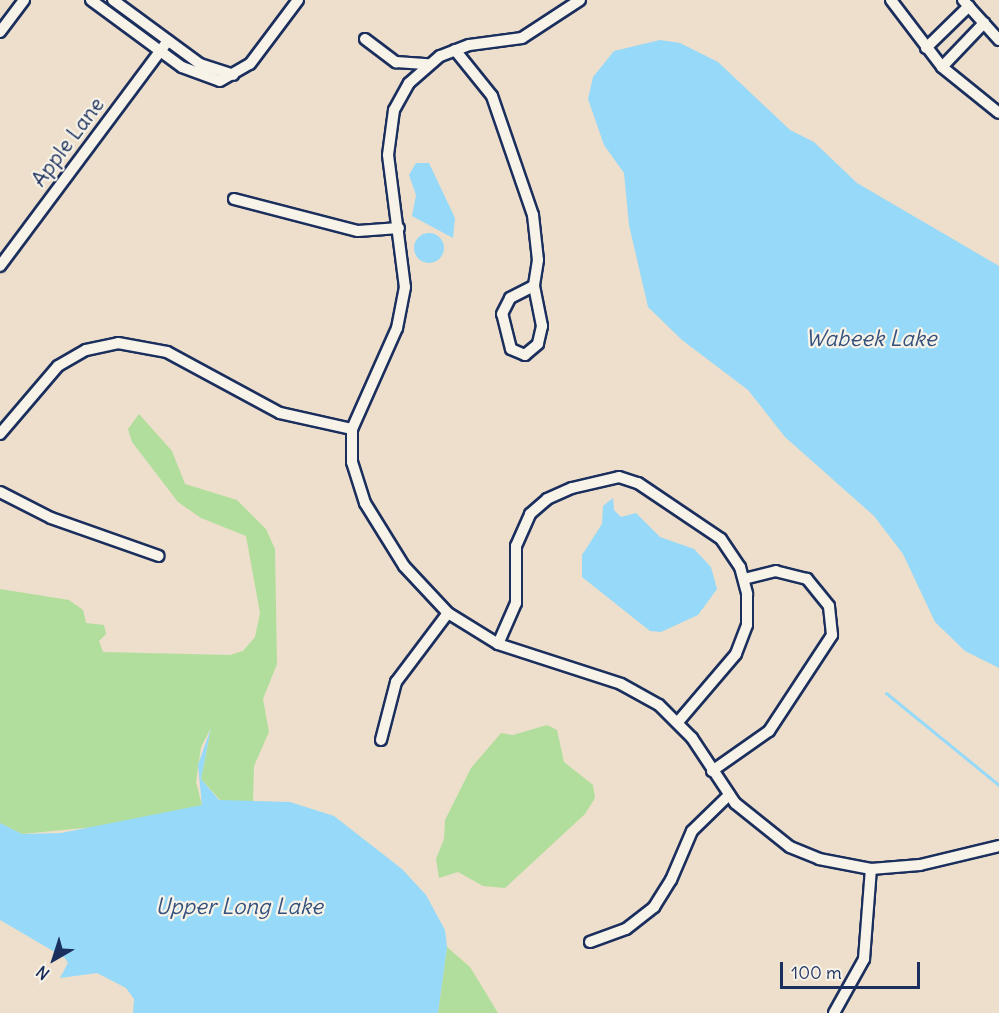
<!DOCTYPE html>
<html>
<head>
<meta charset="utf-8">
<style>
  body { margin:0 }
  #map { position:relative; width:999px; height:1013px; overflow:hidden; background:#eddfcb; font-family:Delius,sans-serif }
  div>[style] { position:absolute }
  .green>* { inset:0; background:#b1de9c }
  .water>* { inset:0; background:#96d9f8 }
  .round { border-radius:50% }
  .stream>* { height:3px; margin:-1.5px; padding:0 1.5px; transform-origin:1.5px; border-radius:1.5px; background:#96d9f8 }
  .roads { filter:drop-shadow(2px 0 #1b2f5e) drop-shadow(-2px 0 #1b2f5e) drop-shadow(0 2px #1b2f5e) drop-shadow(0 -2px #1b2f5e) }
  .minor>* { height:10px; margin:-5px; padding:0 5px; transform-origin:5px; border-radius:5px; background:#f7f3e8 }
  span { translate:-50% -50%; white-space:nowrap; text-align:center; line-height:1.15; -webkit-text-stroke:4.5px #f7f3e8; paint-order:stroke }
  .street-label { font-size:21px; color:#1b2f5e }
  .water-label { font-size:22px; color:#34517d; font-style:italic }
  .north { position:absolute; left:24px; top:929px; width:60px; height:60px; -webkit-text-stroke:4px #f7f3e8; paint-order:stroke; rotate:219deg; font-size:16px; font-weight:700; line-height:24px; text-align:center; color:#1b2f5e }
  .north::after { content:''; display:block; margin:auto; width:21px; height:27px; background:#1b2f5e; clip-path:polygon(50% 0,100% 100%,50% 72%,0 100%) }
  .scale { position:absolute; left:780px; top:962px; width:140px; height:27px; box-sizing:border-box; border:3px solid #1b2f5e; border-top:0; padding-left:8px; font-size:18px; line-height:21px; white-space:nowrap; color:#1b2f5e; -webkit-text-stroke:4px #f7f3e8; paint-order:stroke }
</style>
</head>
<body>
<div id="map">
  <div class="green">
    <div style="clip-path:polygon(139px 414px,172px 451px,185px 484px,237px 500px,266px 529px,275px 549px,277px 664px,263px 699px,269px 732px,254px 766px,253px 801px,221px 801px,201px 779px,211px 728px,201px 747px,196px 782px,202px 805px,104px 826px,22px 834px,0 823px,0 589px,69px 600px,83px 610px,86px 623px,104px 625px,106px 634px,99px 641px,103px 652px,230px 655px,243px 651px,255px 637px,260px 613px,246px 536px,201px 518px,178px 502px,132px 442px,128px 429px)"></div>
    <div style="clip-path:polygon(547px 725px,557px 730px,564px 762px,593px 785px,595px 798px,585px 814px,505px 888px,483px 886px,458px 872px,439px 878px,436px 859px,444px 839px,445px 820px,471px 768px,501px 733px,513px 735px)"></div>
    <div style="clip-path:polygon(447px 947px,470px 967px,498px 1013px,438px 1013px)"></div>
  </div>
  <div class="water">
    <div style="clip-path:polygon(660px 40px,680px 43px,718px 62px,790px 130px,814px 142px,857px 183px,999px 266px,999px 668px,965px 651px,935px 622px,903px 554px,874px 516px,785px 437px,748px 390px,682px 340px,648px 307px,629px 225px,624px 173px,604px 145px,588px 99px,593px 77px,614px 51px)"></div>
    <div style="clip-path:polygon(416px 163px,429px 163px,455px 218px,453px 238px,412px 216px,416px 195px,409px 175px)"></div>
    <div class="round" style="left:414px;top:233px;width:30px;height:30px"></div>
    <div style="clip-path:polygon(613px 498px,614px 510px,621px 517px,636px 513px,660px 537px,694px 549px,711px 567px,717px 589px,698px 615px,661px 632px,650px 631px,582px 577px,582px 555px,602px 524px,603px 506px)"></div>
    <div style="clip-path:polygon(211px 728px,201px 779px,219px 800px,290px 802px,334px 816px,402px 869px,426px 895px,445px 930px,447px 947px,438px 1013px,133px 1013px,134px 999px,126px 988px,97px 973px,60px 978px,68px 963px,65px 958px,0 920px,0 823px,22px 834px,61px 833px,202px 805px,198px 765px)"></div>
  </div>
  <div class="stream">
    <div style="left:886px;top:693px;width:146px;rotate:39.2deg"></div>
  </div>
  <div class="roads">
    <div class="minor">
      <div style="left:91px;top:0;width:113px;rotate:36.4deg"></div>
      <div style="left:182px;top:67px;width:40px;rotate:20.2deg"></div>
      <div style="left:220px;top:81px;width:34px;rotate:-30deg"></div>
      <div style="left:250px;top:64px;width:80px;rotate:-53.1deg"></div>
      <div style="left:113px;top:0;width:108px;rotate:36.3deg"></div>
      <div style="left:200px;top:64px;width:35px;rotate:18deg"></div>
      <div style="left:580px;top:0;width:69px;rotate:146.8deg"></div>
      <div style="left:522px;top:38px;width:53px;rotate:172.5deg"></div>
      <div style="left:469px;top:45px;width:31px;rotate:159deg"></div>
      <div style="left:440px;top:56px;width:41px;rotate:138.9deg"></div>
      <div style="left:409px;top:83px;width:31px;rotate:119deg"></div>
      <div style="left:394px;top:110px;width:45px;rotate:97.6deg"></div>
      <div style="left:388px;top:155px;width:133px;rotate:82.7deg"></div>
      <div style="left:405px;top:287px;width:42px;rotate:101deg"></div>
      <div style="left:397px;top:328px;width:111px;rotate:114deg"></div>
      <div style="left:352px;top:429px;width:33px;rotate:90deg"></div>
      <div style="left:352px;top:462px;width:43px;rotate:72.4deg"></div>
      <div style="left:365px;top:503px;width:74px;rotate:58.2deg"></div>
      <div style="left:404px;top:566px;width:64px;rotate:46.9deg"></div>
      <div style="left:448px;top:613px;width:59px;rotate:31.8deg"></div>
      <div style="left:498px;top:644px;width:129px;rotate:18deg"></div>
      <div style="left:621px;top:684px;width:43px;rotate:28.9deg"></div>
      <div style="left:659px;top:705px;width:47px;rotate:45deg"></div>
      <div style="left:692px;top:738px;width:78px;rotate:56.5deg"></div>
      <div style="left:735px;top:803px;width:70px;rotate:38.7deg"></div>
      <div style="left:790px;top:847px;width:31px;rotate:22deg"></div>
      <div style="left:819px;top:859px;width:53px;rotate:10.9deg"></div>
      <div style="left:871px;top:869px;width:49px;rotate:-4.7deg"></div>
      <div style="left:920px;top:865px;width:81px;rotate:-13.5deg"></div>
      <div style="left:891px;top:0;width:84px;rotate:52.7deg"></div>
      <div style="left:942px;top:67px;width:73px;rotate:38.9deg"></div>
      <div style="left:963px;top:0;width:54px;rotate:48deg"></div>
      <div style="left:0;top:32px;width:40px;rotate:-53deg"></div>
      <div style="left:365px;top:39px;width:39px;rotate:37deg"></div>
      <div style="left:396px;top:62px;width:32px;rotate:4deg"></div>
      <div style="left:926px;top:48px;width:60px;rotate:-44.3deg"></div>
      <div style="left:455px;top:50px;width:59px;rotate:51.2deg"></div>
      <div style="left:492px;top:96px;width:126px;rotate:71deg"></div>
      <div style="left:533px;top:215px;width:45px;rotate:83.7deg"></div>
      <div style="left:538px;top:260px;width:26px;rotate:99deg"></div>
      <div style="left:534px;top:286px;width:41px;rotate:78.7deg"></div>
      <div style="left:542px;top:326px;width:18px;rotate:103deg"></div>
      <div style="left:538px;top:344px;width:17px;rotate:140deg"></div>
      <div style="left:525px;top:355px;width:15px;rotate:-157deg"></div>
      <div style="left:511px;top:349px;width:36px;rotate:-104deg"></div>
      <div style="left:502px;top:314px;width:18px;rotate:-63deg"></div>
      <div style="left:510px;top:298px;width:27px;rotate:-27deg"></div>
      <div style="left:942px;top:67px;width:61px;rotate:-46.3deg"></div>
      <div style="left:234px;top:199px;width:128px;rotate:14.5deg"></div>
      <div style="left:358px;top:231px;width:41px;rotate:-4.2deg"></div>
      <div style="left:0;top:266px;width:281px;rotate:-53.3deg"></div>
      <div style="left:0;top:434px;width:89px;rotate:-49.5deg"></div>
      <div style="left:58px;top:366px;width:32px;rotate:-30deg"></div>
      <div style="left:86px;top:350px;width:33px;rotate:-12deg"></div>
      <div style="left:118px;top:343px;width:50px;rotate:10.4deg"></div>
      <div style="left:167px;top:352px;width:128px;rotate:28.4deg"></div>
      <div style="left:280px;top:413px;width:74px;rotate:12.5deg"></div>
      <div style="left:0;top:492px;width:57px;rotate:27deg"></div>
      <div style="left:51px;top:518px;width:114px;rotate:19.4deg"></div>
      <div style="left:498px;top:644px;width:45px;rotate:-66.3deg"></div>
      <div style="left:516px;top:603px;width:57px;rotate:-90deg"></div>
      <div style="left:516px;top:546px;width:35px;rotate:-66deg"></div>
      <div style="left:530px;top:514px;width:23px;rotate:-41deg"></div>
      <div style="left:547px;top:499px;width:27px;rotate:-24deg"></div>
      <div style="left:572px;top:488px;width:48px;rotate:-13.2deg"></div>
      <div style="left:619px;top:477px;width:20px;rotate:18deg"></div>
      <div style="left:638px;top:483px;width:100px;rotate:34deg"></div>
      <div style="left:721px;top:539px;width:34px;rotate:56deg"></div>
      <div style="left:740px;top:567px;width:28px;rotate:75deg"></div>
      <div style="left:747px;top:594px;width:31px;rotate:90deg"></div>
      <div style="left:747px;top:625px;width:31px;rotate:111deg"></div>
      <div style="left:736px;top:654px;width:89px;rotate:130.5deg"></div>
      <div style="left:381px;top:740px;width:60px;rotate:-75.5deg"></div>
      <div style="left:396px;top:682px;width:86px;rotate:-53deg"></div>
      <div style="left:712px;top:771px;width:70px;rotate:-35.1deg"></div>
      <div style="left:769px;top:731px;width:115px;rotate:-56.7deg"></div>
      <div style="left:832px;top:635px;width:29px;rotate:-96deg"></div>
      <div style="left:829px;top:606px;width:35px;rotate:-129deg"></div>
      <div style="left:807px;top:579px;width:32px;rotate:-166deg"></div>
      <div style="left:776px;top:571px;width:33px;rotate:166deg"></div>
      <div style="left:590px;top:942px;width:38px;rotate:-20deg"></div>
      <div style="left:626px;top:929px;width:36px;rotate:-38deg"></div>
      <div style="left:654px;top:907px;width:32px;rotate:-58deg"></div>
      <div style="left:671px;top:880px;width:53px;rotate:-66.8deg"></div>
      <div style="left:692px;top:831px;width:52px;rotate:-44.2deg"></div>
      <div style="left:834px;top:1013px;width:62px;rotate:-60.9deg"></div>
      <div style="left:864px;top:959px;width:90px;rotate:-85.6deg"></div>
    </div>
  </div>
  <div class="street-label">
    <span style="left:68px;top:142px;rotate:-53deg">Apple Lane</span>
  </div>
  <div class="water-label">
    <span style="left:871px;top:339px">Wabeek Lake</span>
    <span style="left:239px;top:907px">Upper Long Lake</span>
  </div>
  <div class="north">N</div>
  <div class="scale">100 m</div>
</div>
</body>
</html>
